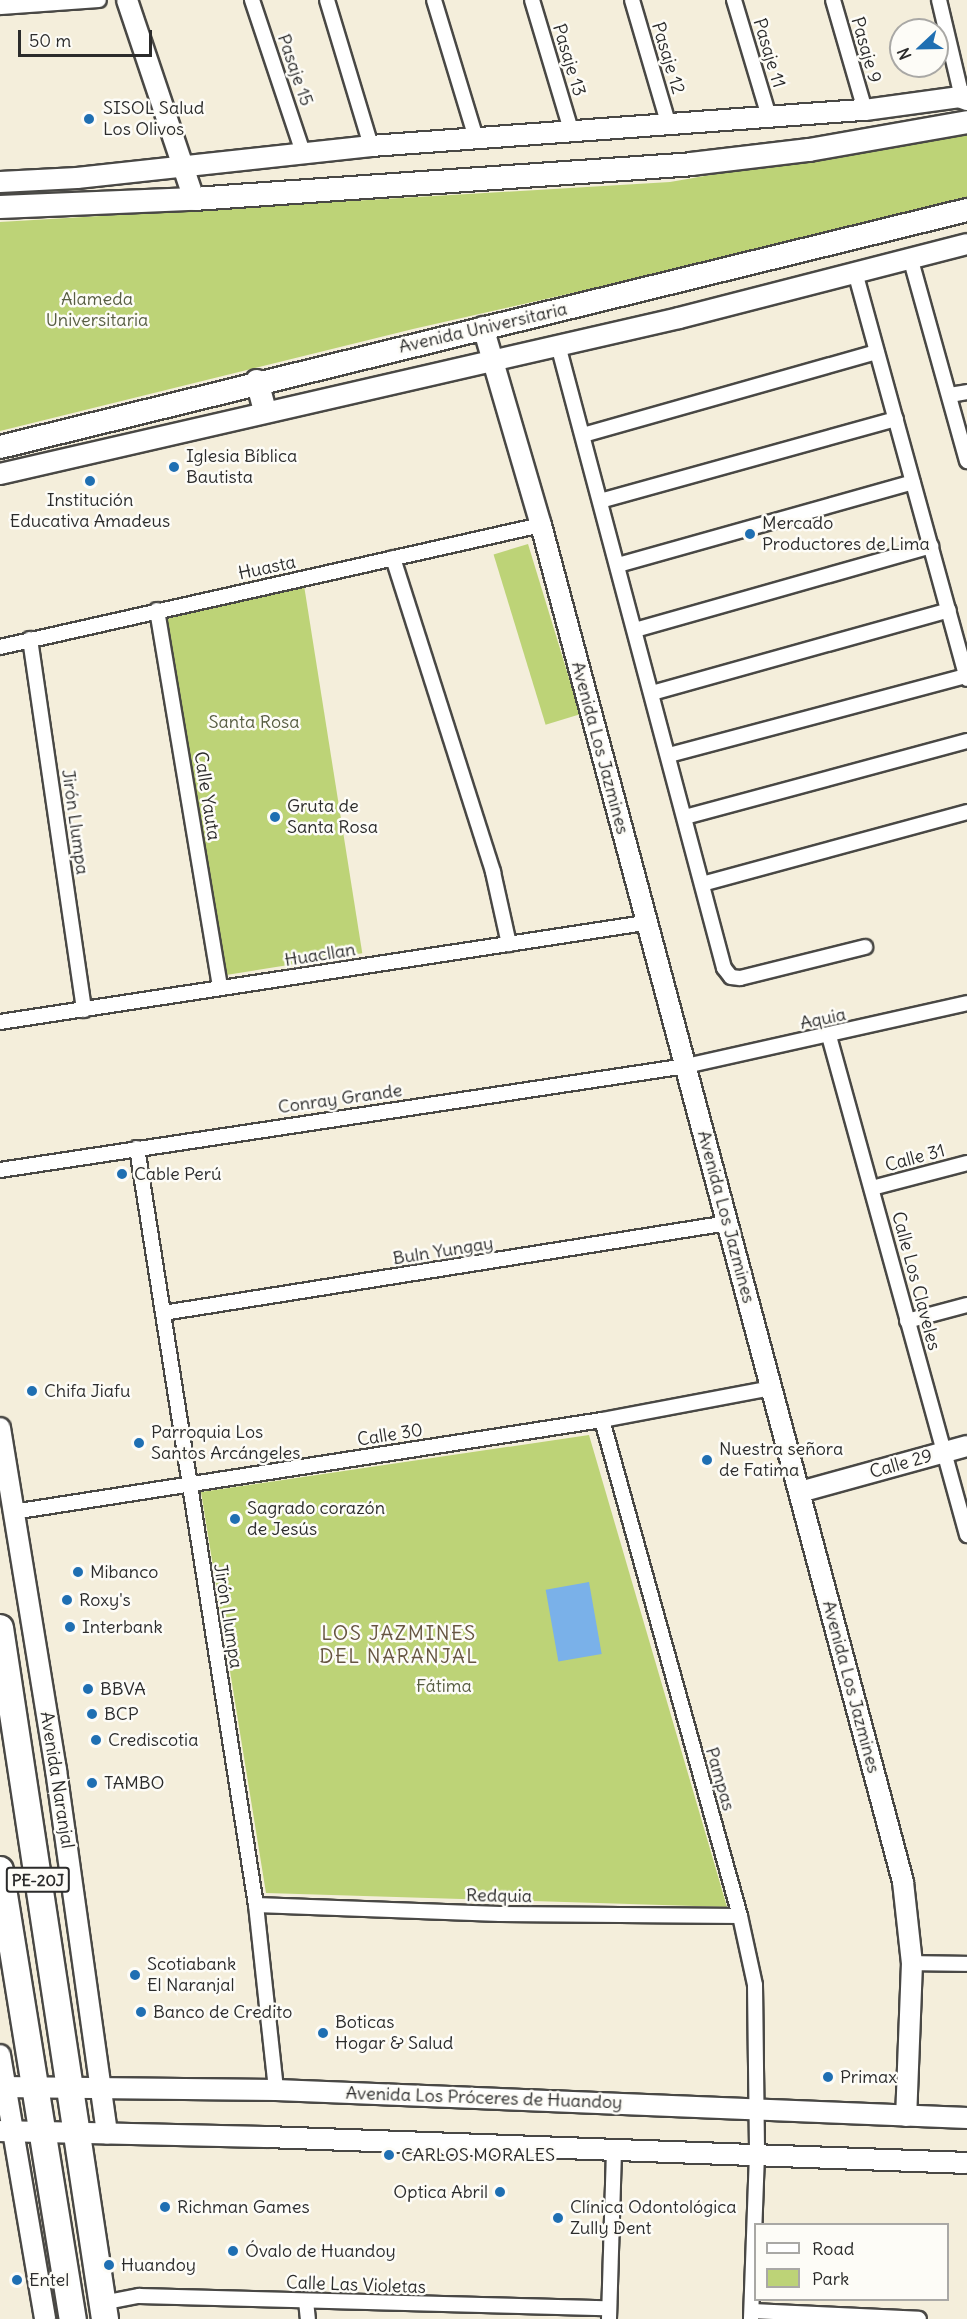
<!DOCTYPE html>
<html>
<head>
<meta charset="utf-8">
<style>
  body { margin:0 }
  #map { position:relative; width:967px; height:2319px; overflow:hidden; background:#f4eedb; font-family:Delius,sans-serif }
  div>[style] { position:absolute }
  .green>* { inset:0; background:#bdd377; transform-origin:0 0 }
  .water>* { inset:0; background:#7ab1e9; transform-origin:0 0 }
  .roads { filter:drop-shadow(2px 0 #494845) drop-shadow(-2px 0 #494845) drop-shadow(0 2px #494845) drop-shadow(0 -2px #494845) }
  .street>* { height:14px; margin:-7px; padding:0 7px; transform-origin:7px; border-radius:7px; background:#fff }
  .secondary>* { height:20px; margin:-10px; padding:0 10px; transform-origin:10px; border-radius:10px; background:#fff }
  .primary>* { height:22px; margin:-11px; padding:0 11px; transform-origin:11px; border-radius:11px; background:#fff }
  .highway>* { height:26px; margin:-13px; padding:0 13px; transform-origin:13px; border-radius:13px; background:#fff }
  .dots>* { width:16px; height:16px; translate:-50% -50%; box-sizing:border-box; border:3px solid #fdfcf7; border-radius:50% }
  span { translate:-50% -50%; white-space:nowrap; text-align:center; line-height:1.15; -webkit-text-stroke:5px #fdfcf7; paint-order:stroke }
  .shield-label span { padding:2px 4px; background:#fdfcf7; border:2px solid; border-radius:4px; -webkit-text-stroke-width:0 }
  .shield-label { font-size:16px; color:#2b2b2b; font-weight:700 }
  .street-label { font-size:18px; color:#2b2b2b }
  .poi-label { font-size:18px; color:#2b2b2b }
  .left { translate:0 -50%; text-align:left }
  .right { translate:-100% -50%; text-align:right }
  .park-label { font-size:18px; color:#575d42 }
  .neighbourhood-label { font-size:20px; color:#665541; letter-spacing:1.5px }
  .legend { position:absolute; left:754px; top:2223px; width:195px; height:78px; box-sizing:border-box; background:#fdfcf7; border:2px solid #a9a8a5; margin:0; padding:8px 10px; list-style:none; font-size:18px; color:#2b2b2b }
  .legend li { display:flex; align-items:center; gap:12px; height:30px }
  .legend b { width:30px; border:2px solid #a9a8a5 }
  .north { position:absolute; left:889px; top:18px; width:60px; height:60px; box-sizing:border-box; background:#fdfcf7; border:2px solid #a9a8a5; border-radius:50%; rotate:248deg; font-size:16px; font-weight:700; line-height:24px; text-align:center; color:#2b2b2b }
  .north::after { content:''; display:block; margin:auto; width:21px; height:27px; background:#1f6fb2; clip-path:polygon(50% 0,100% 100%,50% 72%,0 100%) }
  .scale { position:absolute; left:18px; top:30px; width:134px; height:27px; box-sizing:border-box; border:3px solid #2b2b2b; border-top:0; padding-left:8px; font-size:18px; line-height:21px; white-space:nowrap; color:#2b2b2b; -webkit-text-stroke:4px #fdfcf7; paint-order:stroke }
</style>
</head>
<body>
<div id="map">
  <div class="green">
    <div style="clip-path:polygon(967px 131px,967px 204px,413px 329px,0 431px,0 222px,670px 182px)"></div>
    <div style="left:528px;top:544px;width:178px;height:36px;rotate:73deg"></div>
    <div style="left:303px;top:579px;width:379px;height:141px;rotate:81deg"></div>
    <div style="clip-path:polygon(589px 1435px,727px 1907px,266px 1893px,201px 1492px)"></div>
  </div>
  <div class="water">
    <div style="left:589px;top:1582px;width:73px;height:44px;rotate:80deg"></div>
  </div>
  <div class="roads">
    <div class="street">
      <div style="left:252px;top:0;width:160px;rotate:71.5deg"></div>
      <div style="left:327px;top:0;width:152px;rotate:73.2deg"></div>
      <div style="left:434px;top:0;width:144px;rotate:73.1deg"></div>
      <div style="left:532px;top:0;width:136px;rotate:73.3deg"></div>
      <div style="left:632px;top:0;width:131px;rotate:73.6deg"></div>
      <div style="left:734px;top:0;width:122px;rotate:73.3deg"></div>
      <div style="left:833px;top:0;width:115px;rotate:73.8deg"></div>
      <div style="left:939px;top:0;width:100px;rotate:76.7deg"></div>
      <div style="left:0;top:7px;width:99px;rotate:-4deg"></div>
      <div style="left:910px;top:257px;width:212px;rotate:74.4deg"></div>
      <div style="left:855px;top:272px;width:422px;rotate:74.6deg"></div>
      <div style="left:558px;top:345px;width:645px;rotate:75.08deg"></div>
      <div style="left:724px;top:968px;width:11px;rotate:52deg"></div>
      <div style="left:731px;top:977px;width:9px;rotate:6deg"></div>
      <div style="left:740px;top:978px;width:129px;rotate:-13.9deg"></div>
      <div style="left:950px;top:395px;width:17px;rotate:-10deg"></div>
      <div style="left:583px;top:435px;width:305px;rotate:-15.8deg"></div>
      <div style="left:600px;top:501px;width:307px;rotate:-15.5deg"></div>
      <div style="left:393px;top:558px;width:330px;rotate:72.3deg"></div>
      <div style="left:493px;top:872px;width:74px;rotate:77.5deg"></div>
      <div style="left:618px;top:565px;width:306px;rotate:-15.7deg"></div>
      <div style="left:157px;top:610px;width:383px;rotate:80.5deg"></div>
      <div style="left:635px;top:630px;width:308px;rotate:-15.8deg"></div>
      <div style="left:30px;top:639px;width:375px;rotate:81.7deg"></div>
      <div style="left:0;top:647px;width:555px;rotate:-12.71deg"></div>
      <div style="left:652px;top:693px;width:308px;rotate:-15.6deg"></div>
      <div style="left:669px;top:755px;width:307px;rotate:-14.9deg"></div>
      <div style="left:685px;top:817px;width:292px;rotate:-15.1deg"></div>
      <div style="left:702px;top:884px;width:275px;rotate:-15.2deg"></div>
      <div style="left:0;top:1022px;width:653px;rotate:-8.73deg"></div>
      <div style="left:829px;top:1036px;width:518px;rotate:74.54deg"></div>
      <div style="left:137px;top:1148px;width:766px;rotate:81.07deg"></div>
      <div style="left:256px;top:1905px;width:186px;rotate:83.8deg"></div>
      <div style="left:0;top:1170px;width:694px;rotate:-8.62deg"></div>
      <div style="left:686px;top:1066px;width:288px;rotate:-12.6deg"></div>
      <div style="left:872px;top:1188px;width:98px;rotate:-14.7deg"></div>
      <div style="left:163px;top:1313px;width:572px;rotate:-9.05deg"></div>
      <div style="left:907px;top:1321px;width:62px;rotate:-14.9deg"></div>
      <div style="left:602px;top:1420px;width:515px;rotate:74.45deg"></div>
      <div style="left:740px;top:1916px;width:71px;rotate:77.7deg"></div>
      <div style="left:755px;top:1985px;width:169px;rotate:89.3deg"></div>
      <div style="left:757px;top:2154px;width:165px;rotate:92.1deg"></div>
      <div style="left:13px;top:1512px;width:596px;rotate:-8.88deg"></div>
      <div style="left:602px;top:1420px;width:173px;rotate:-10.7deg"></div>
      <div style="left:256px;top:1905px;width:244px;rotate:2.1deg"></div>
      <div style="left:500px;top:1914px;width:240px;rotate:0.5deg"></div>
      <div style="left:912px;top:1963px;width:55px;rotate:1deg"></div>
      <div style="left:306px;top:2301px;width:18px;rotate:84deg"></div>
      <div style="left:102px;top:2303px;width:38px;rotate:-11deg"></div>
      <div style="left:139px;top:2296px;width:470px;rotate:1.5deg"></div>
      <div style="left:752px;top:2311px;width:167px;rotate:2.7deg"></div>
      <div style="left:609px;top:2319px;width:170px;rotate:-88.3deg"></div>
    </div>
    <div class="secondary">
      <div style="left:127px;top:0;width:210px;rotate:71.4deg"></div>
      <div style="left:0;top:182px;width:77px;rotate:-3deg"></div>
      <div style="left:77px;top:178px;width:296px;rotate:-6.2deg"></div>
      <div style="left:371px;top:146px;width:495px;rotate:-4.2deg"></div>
      <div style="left:865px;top:110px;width:103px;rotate:-7.8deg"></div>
      <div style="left:483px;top:327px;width:206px;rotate:73.7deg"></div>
      <div style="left:541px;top:525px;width:1404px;rotate:75.06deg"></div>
      <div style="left:903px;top:1882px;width:81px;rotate:83.7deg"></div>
      <div style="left:912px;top:1963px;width:153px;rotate:92.2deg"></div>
      <div style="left:0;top:474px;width:697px;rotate:-12.94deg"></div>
      <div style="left:679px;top:318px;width:297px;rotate:-14.4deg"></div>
      <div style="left:0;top:1428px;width:347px;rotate:80.7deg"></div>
      <div style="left:56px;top:1770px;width:367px;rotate:82deg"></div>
      <div style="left:800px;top:1492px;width:173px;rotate:-15.4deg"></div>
      <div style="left:0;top:2055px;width:268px;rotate:80.3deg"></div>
      <div style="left:0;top:2087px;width:276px;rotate:0.6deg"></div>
      <div style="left:276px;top:2090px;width:692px;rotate:2.32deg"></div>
      <div style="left:0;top:2131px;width:266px;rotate:1.3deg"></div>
      <div style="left:266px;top:2137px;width:701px;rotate:2.12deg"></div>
    </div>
    <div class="primary">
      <div style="left:962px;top:97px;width:5px;rotate:22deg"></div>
      <div style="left:0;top:207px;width:194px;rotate:-2.4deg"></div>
      <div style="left:194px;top:199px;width:498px;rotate:-4deg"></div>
      <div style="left:691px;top:164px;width:119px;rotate:-6.8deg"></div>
      <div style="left:809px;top:150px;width:160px;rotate:-10deg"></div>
      <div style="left:257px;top:381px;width:30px;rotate:75deg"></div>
      <div style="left:0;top:447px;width:996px;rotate:-13.77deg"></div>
    </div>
    <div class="highway">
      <div style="left:0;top:1628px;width:699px;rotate:81.36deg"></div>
      <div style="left:0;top:1870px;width:455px;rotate:80.8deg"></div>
    </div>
  </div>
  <div class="dots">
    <div style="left:89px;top:119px;background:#1f6fb2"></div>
    <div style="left:174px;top:467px;background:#1f6fb2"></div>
    <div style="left:90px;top:481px;background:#1f6fb2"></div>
    <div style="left:750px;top:534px;background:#1f6fb2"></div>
    <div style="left:275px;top:817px;background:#1f6fb2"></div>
    <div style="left:122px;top:1174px;background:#1f6fb2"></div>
    <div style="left:32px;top:1391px;background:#1f6fb2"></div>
    <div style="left:139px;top:1443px;background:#1f6fb2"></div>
    <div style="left:707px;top:1460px;background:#1f6fb2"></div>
    <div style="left:235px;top:1519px;background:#1f6fb2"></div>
    <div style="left:78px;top:1572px;background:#1f6fb2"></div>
    <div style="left:67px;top:1600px;background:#1f6fb2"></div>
    <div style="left:70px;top:1627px;background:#1f6fb2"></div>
    <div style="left:88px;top:1689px;background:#1f6fb2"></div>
    <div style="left:92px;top:1714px;background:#1f6fb2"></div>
    <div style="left:96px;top:1740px;background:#1f6fb2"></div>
    <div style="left:92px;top:1783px;background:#1f6fb2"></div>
    <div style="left:135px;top:1975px;background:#1f6fb2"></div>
    <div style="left:141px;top:2012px;background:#1f6fb2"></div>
    <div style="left:323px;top:2033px;background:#1f6fb2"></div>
    <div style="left:828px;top:2077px;background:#1f6fb2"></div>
    <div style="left:389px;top:2155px;background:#1f6fb2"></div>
    <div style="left:500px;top:2192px;background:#1f6fb2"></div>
    <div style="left:165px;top:2207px;background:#1f6fb2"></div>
    <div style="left:558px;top:2218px;background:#1f6fb2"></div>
    <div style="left:233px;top:2251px;background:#1f6fb2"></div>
    <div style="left:109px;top:2265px;background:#1f6fb2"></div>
    <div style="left:17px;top:2280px;background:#1f6fb2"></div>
  </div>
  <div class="shield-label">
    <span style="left:38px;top:1880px">PE-20J</span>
  </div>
  <div class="street-label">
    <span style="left:866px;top:50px;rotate:74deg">Pasaje 9</span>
    <span style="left:769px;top:53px;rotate:73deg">Pasaje 11</span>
    <span style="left:668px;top:58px;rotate:73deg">Pasaje 12</span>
    <span style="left:569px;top:60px;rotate:73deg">Pasaje 13</span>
    <span style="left:295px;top:70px;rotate:71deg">Pasaje 15</span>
    <span style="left:483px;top:328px;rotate:-13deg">Avenida Universitaria</span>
    <span style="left:267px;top:568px;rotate:-12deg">Huasta</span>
    <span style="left:600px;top:748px;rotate:75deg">Avenida Los Jazmines</span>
    <span style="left:207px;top:796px;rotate:81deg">Calle Yauta</span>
    <span style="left:75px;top:822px;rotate:82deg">Jirón Llumpa</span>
    <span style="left:320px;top:955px;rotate:-9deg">Huacllan</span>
    <span style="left:823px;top:1019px;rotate:-12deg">Aquia</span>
    <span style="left:340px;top:1099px;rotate:-8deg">Conray Grande</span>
    <span style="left:915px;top:1158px;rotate:-15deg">Calle 31</span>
    <span style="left:726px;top:1217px;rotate:75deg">Avenida Los Jazmines</span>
    <span style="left:443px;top:1251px;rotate:-9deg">Buln Yungay</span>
    <span style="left:916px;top:1281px;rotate:75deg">Calle Los Claveles</span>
    <span style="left:390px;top:1435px;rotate:-9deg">Calle 30</span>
    <span style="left:901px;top:1464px;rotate:-16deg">Calle 29</span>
    <span style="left:228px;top:1616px;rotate:81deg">Jirón Llumpa</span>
    <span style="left:851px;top:1687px;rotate:75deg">Avenida Los Jazmines</span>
    <span style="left:720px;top:1779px;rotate:74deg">Pampas</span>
    <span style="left:57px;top:1780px;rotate:81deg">Avenida Naranjal</span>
    <span style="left:499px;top:1896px;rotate:1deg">Redquia</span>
    <span style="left:484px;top:2098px;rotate:2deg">Avenida Los Próceres de Huandoy</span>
    <span style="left:356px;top:2285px;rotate:2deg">Calle Las Violetas</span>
  </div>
  <div class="poi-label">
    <span class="left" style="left:103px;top:119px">SISOL Salud<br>Los Olivos</span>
    <span class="left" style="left:186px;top:467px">Iglesia Bíblica<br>Bautista</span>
    <span style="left:90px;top:511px">Institución<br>Educativa Amadeus</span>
    <span class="left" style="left:762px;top:534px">Mercado<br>Productores de Lima</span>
    <span class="left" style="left:287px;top:817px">Gruta de<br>Santa Rosa</span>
    <span class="left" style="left:134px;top:1174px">Cable Perú</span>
    <span class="left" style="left:44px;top:1391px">Chifa Jiafu</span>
    <span class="left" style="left:151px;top:1443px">Parroquia Los<br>Santos Arcángeles</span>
    <span class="left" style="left:719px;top:1460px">Nuestra señora<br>de Fatima</span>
    <span class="left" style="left:247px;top:1519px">Sagrado corazón<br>de Jesús</span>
    <span class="left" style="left:90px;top:1572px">Mibanco</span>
    <span class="left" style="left:79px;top:1600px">Roxy's</span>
    <span class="left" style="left:82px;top:1627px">Interbank</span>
    <span class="left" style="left:100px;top:1689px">BBVA</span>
    <span class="left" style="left:104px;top:1714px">BCP</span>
    <span class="left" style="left:108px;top:1740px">Crediscotia</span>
    <span class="left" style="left:104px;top:1783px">TAMBO</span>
    <span class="left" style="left:147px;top:1975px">Scotiabank<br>El Naranjal</span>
    <span class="left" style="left:153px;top:2012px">Banco de Credito</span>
    <span class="left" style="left:335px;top:2033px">Boticas<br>Hogar &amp; Salud</span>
    <span class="left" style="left:840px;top:2077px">Primax</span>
    <span class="left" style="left:401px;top:2155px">CARLOS MORALES</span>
    <span class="right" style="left:488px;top:2192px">Optica Abril</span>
    <span class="left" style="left:177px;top:2207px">Richman Games</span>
    <span class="left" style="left:570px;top:2218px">Clínica Odontológica<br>Zully Dent</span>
    <span class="left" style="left:245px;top:2251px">Óvalo de Huandoy</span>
    <span class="left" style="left:121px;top:2265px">Huandoy</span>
    <span class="left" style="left:29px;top:2280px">Entel</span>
  </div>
  <div class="park-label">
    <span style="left:97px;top:310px">Alameda<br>Universitaria</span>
    <span style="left:254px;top:722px">Santa Rosa</span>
    <span style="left:444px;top:1686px">Fátima</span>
  </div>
  <div class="neighbourhood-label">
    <span style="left:399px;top:1644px">LOS JAZMINES<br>DEL NARANJAL</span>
  </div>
  <ul class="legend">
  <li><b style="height:8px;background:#fff"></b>Road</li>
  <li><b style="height:16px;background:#bdd377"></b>Park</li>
  </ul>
  <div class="north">N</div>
  <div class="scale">50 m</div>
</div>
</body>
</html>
